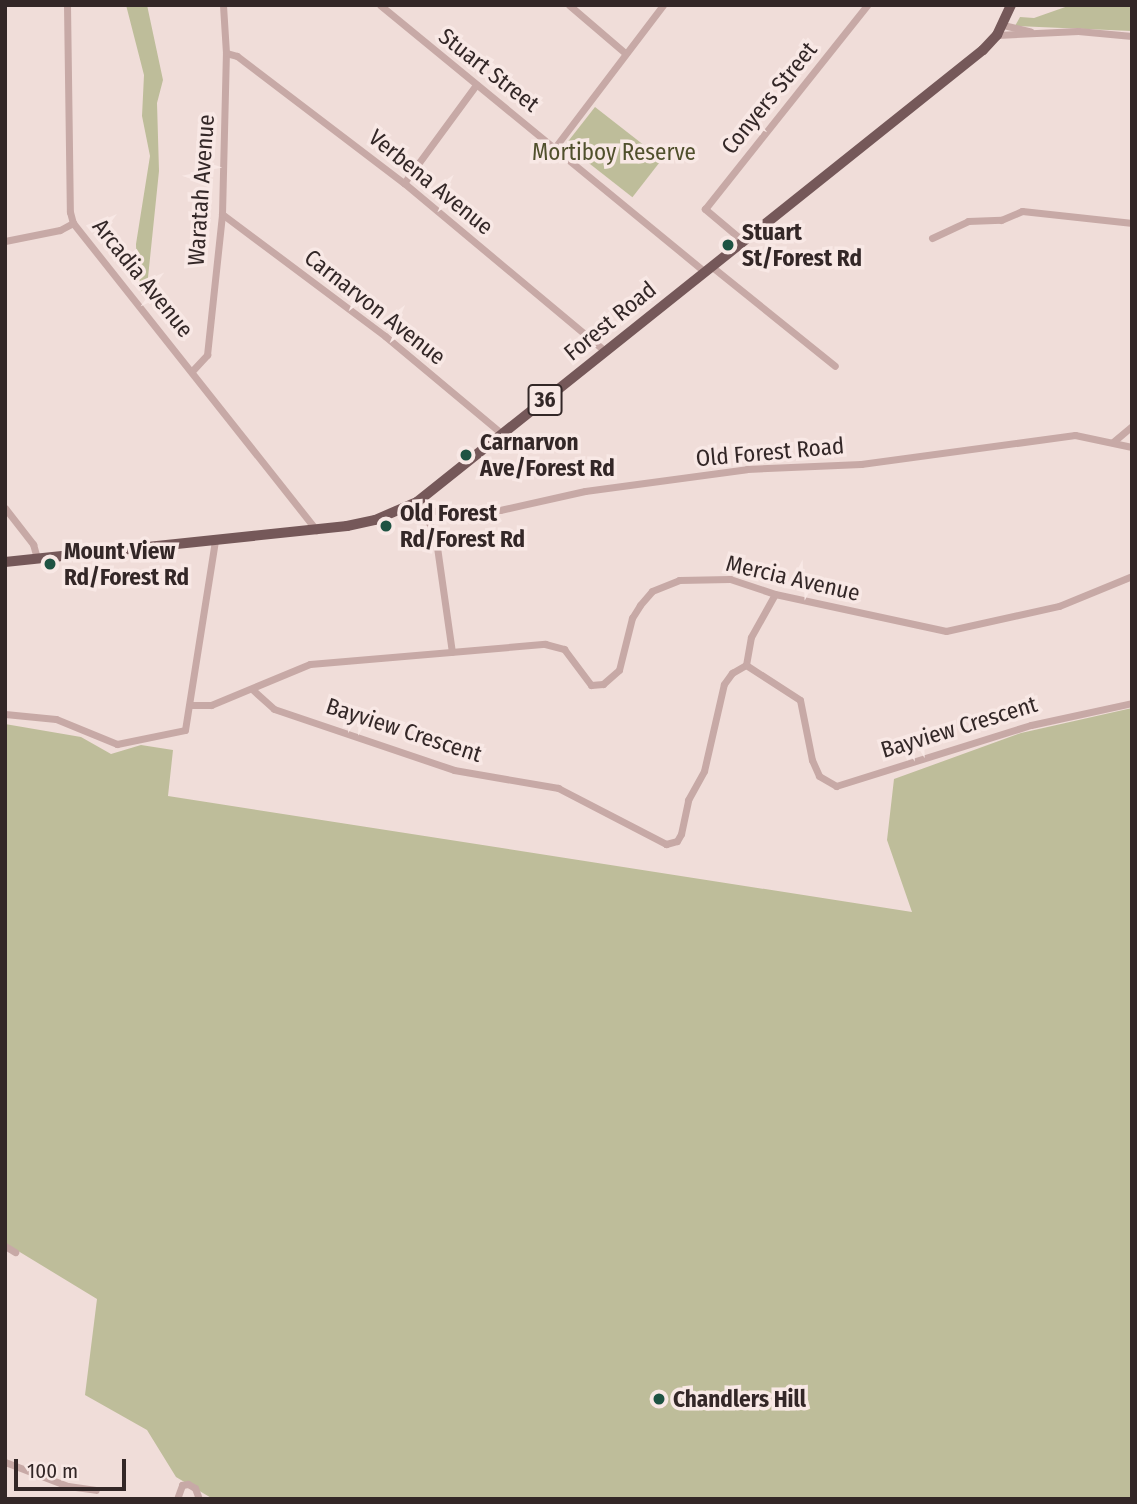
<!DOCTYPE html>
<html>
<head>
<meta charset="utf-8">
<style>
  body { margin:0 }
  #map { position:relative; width:1137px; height:1504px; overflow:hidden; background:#f0ddd9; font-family:"Fira Sans Condensed",sans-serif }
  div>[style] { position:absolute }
  .green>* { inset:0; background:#bebd9a; transform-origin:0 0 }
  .street>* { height:7px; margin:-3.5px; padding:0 3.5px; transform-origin:3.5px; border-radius:3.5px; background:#c7a9a6 }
  .primary>* { height:10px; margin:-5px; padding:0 5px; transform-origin:5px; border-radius:5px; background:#755859 }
  .dots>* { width:19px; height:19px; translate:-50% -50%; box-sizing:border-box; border:4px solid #f8e8e5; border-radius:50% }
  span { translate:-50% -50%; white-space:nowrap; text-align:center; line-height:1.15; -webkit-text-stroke:7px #f8e8e5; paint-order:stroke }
  .shield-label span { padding:2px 5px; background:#f8e8e5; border:2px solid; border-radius:5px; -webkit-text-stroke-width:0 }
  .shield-label { font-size:21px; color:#332727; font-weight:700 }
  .street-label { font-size:23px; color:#332727 }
  .park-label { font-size:23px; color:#50502c }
  .poi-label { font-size:23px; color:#332727; font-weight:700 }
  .left { translate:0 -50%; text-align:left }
  .frame { position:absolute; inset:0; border:7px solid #332727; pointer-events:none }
  .scale { position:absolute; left:14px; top:1459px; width:112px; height:32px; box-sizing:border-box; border:4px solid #332727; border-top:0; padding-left:9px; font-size:21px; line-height:24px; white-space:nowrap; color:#332727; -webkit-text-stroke:5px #f8e8e5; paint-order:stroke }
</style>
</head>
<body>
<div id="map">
  <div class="green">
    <div style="clip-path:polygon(126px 5px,147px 5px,163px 80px,157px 103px,159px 171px,146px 297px,137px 285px,136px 244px,150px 156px,142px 116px,144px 75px)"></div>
    <div style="clip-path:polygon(1071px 5px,1132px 5px,1132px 31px,1015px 26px,1020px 17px,1034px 18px)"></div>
    <div style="left:595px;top:107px;width:85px;height:48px;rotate:38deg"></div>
    <div style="clip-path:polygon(1132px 708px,1132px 1499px,213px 1499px,176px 1477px,147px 1430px,85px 1395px,97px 1299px,5px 1243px,5px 724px,81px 737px,111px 754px,141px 745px,173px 750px,168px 796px,912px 912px,887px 840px,894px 779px,1021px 733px)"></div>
  </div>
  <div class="street">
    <div style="left:67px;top:5px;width:207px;rotate:89.2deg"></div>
    <div style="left:70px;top:212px;width:11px;rotate:75deg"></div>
    <div style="left:73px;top:223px;width:392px;rotate:51.6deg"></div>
    <div style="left:380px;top:5px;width:419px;rotate:39.4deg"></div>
    <div style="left:569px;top:5px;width:74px;rotate:40.6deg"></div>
    <div style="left:1003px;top:25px;width:28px;rotate:13deg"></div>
    <div style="left:997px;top:35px;width:81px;rotate:-2.8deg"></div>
    <div style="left:1078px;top:31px;width:54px;rotate:5.3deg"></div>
    <div style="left:226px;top:53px;width:11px;rotate:15deg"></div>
    <div style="left:237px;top:56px;width:210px;rotate:37.3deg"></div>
    <div style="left:404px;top:183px;width:262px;rotate:39.9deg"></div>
    <div style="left:556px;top:146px;width:177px;rotate:-52.8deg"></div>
    <div style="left:404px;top:183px;width:122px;rotate:-53.7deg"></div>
    <div style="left:222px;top:214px;width:204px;rotate:36.8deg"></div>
    <div style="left:385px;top:336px;width:153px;rotate:39.9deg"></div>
    <div style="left:932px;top:238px;width:40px;rotate:-25deg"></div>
    <div style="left:968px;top:221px;width:33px;rotate:-2deg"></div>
    <div style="left:1001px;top:220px;width:23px;rotate:-23deg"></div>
    <div style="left:1022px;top:211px;width:111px;rotate:6.2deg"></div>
    <div style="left:5px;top:241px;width:56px;rotate:-11.3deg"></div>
    <div style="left:60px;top:230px;width:15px;rotate:-28deg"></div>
    <div style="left:743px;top:241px;width:50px;rotate:-139.9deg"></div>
    <div style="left:705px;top:209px;width:260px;rotate:-51.5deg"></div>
    <div style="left:711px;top:266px;width:159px;rotate:38.9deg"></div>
    <div style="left:193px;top:370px;width:21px;rotate:-47deg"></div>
    <div style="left:207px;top:355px;width:142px;rotate:-83.9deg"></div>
    <div style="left:222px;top:214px;width:161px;rotate:-88.6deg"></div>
    <div style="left:226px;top:53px;width:48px;rotate:-93.6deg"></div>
    <div style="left:1113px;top:442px;width:25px;rotate:-40deg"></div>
    <div style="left:417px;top:502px;width:36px;rotate:60deg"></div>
    <div style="left:435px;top:533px;width:120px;rotate:81.9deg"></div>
    <div style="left:5px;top:508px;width:46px;rotate:52.1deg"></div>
    <div style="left:33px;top:544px;width:15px;rotate:74deg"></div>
    <div style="left:430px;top:511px;width:70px;rotate:-0.8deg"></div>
    <div style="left:500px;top:510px;width:87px;rotate:-12.6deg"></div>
    <div style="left:585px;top:491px;width:163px;rotate:-7.7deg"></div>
    <div style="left:747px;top:469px;width:114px;rotate:-2.5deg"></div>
    <div style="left:861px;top:464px;width:216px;rotate:-7.7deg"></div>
    <div style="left:1075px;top:435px;width:58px;rotate:11.9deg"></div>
    <div style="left:746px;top:665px;width:28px;rotate:-80deg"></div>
    <div style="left:751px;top:637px;width:49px;rotate:-60.8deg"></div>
    <div style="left:253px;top:690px;width:28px;rotate:42deg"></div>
    <div style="left:274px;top:709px;width:190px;rotate:18.7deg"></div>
    <div style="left:454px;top:770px;width:106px;rotate:9.8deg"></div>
    <div style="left:558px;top:788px;width:122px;rotate:27.4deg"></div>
    <div style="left:666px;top:844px;width:11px;rotate:-15deg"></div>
    <div style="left:677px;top:841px;width:8px;rotate:-60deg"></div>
    <div style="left:681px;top:834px;width:35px;rotate:-78deg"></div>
    <div style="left:688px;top:800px;width:33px;rotate:-61deg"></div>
    <div style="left:704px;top:771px;width:89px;rotate:-77.1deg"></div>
    <div style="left:724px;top:684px;width:14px;rotate:-54deg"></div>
    <div style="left:732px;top:673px;width:16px;rotate:-30deg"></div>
    <div style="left:746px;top:665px;width:64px;rotate:32.9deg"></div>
    <div style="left:800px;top:700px;width:61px;rotate:78.7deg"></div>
    <div style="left:812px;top:760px;width:17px;rotate:66deg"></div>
    <div style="left:819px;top:776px;width:20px;rotate:30deg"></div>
    <div style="left:836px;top:786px;width:204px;rotate:-17.4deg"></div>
    <div style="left:1031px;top:725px;width:103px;rotate:-12.3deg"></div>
    <div style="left:192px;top:705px;width:19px"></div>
    <div style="left:211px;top:705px;width:107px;rotate:-22.5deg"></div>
    <div style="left:310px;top:664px;width:236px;rotate:-4.9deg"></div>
    <div style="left:545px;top:644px;width:20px;rotate:15deg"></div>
    <div style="left:564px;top:649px;width:45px;rotate:53.1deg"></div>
    <div style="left:591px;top:685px;width:12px;rotate:-5deg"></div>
    <div style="left:603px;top:684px;width:21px;rotate:-41deg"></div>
    <div style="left:619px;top:670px;width:54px;rotate:-76deg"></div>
    <div style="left:632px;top:618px;width:15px;rotate:-58deg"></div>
    <div style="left:640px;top:605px;width:18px;rotate:-49deg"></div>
    <div style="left:652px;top:591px;width:29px;rotate:-22deg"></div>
    <div style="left:679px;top:580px;width:51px;rotate:-1.1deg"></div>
    <div style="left:730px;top:579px;width:47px;rotate:18.4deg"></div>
    <div style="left:775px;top:594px;width:175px;rotate:12.2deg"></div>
    <div style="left:946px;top:631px;width:116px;rotate:-12.5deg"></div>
    <div style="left:1059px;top:606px;width:79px;rotate:-22.3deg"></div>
    <div style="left:5px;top:714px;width:51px;rotate:5.6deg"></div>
    <div style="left:56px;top:719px;width:66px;rotate:22.3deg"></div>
    <div style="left:117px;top:744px;width:69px;rotate:-11.6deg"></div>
    <div style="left:185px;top:730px;width:192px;rotate:-81deg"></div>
    <div style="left:5px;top:1246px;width:12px;rotate:31deg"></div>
    <div style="left:5px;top:1462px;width:67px;rotate:20.9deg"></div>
    <div style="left:68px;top:1486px;width:28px;rotate:8deg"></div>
    <div style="left:177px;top:1499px;width:15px;rotate:-70deg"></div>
    <div style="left:182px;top:1485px;width:6px;rotate:-9deg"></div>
    <div style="left:188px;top:1484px;width:8px;rotate:30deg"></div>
    <div style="left:195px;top:1488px;width:12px;rotate:70deg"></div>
  </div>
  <div class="primary">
    <div style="left:5px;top:562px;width:344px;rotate:-6deg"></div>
    <div style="left:347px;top:526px;width:29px;rotate:-12deg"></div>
    <div style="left:375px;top:520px;width:46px;rotate:-23.2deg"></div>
    <div style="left:417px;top:502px;width:724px;rotate:-38.61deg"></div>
    <div style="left:983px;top:50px;width:21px;rotate:-47deg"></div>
    <div style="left:997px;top:35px;width:33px;rotate:-65deg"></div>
  </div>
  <div class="dots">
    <div style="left:728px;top:245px;background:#1e5343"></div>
    <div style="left:466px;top:455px;background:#1e5343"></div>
    <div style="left:386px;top:526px;background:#1e5343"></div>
    <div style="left:50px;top:564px;background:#1e5343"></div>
    <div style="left:659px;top:1399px;background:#1e5343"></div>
  </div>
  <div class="shield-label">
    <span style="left:545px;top:400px">36</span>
  </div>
  <div class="street-label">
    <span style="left:489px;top:70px;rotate:38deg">Stuart Street</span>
    <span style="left:769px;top:98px;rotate:-51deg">Conyers Street</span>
    <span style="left:431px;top:182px;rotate:39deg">Verbena Avenue</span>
    <span style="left:201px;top:190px;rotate:-86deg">Waratah Avenue</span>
    <span style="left:143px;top:278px;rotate:51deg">Arcadia Avenue</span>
    <span style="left:375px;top:307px;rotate:38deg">Carnarvon Avenue</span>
    <span style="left:610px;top:321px;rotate:-39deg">Forest Road</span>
    <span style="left:770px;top:452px;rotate:-5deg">Old Forest Road</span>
    <span style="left:793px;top:578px;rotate:13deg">Mercia Avenue</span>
    <span style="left:959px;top:727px;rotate:-17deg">Bayview Crescent</span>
    <span style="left:404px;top:730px;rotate:18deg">Bayview Crescent</span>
  </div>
  <div class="park-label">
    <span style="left:614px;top:152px">Mortiboy Reserve</span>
  </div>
  <div class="poi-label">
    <span class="left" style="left:742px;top:245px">Stuart<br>St/Forest Rd</span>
    <span class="left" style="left:480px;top:455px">Carnarvon<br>Ave/Forest Rd</span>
    <span class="left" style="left:400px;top:526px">Old Forest<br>Rd/Forest Rd</span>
    <span class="left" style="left:64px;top:564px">Mount View<br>Rd/Forest Rd</span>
    <span class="left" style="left:673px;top:1399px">Chandlers Hill</span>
  </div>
  <div class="frame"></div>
  <div class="scale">100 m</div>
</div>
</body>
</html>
